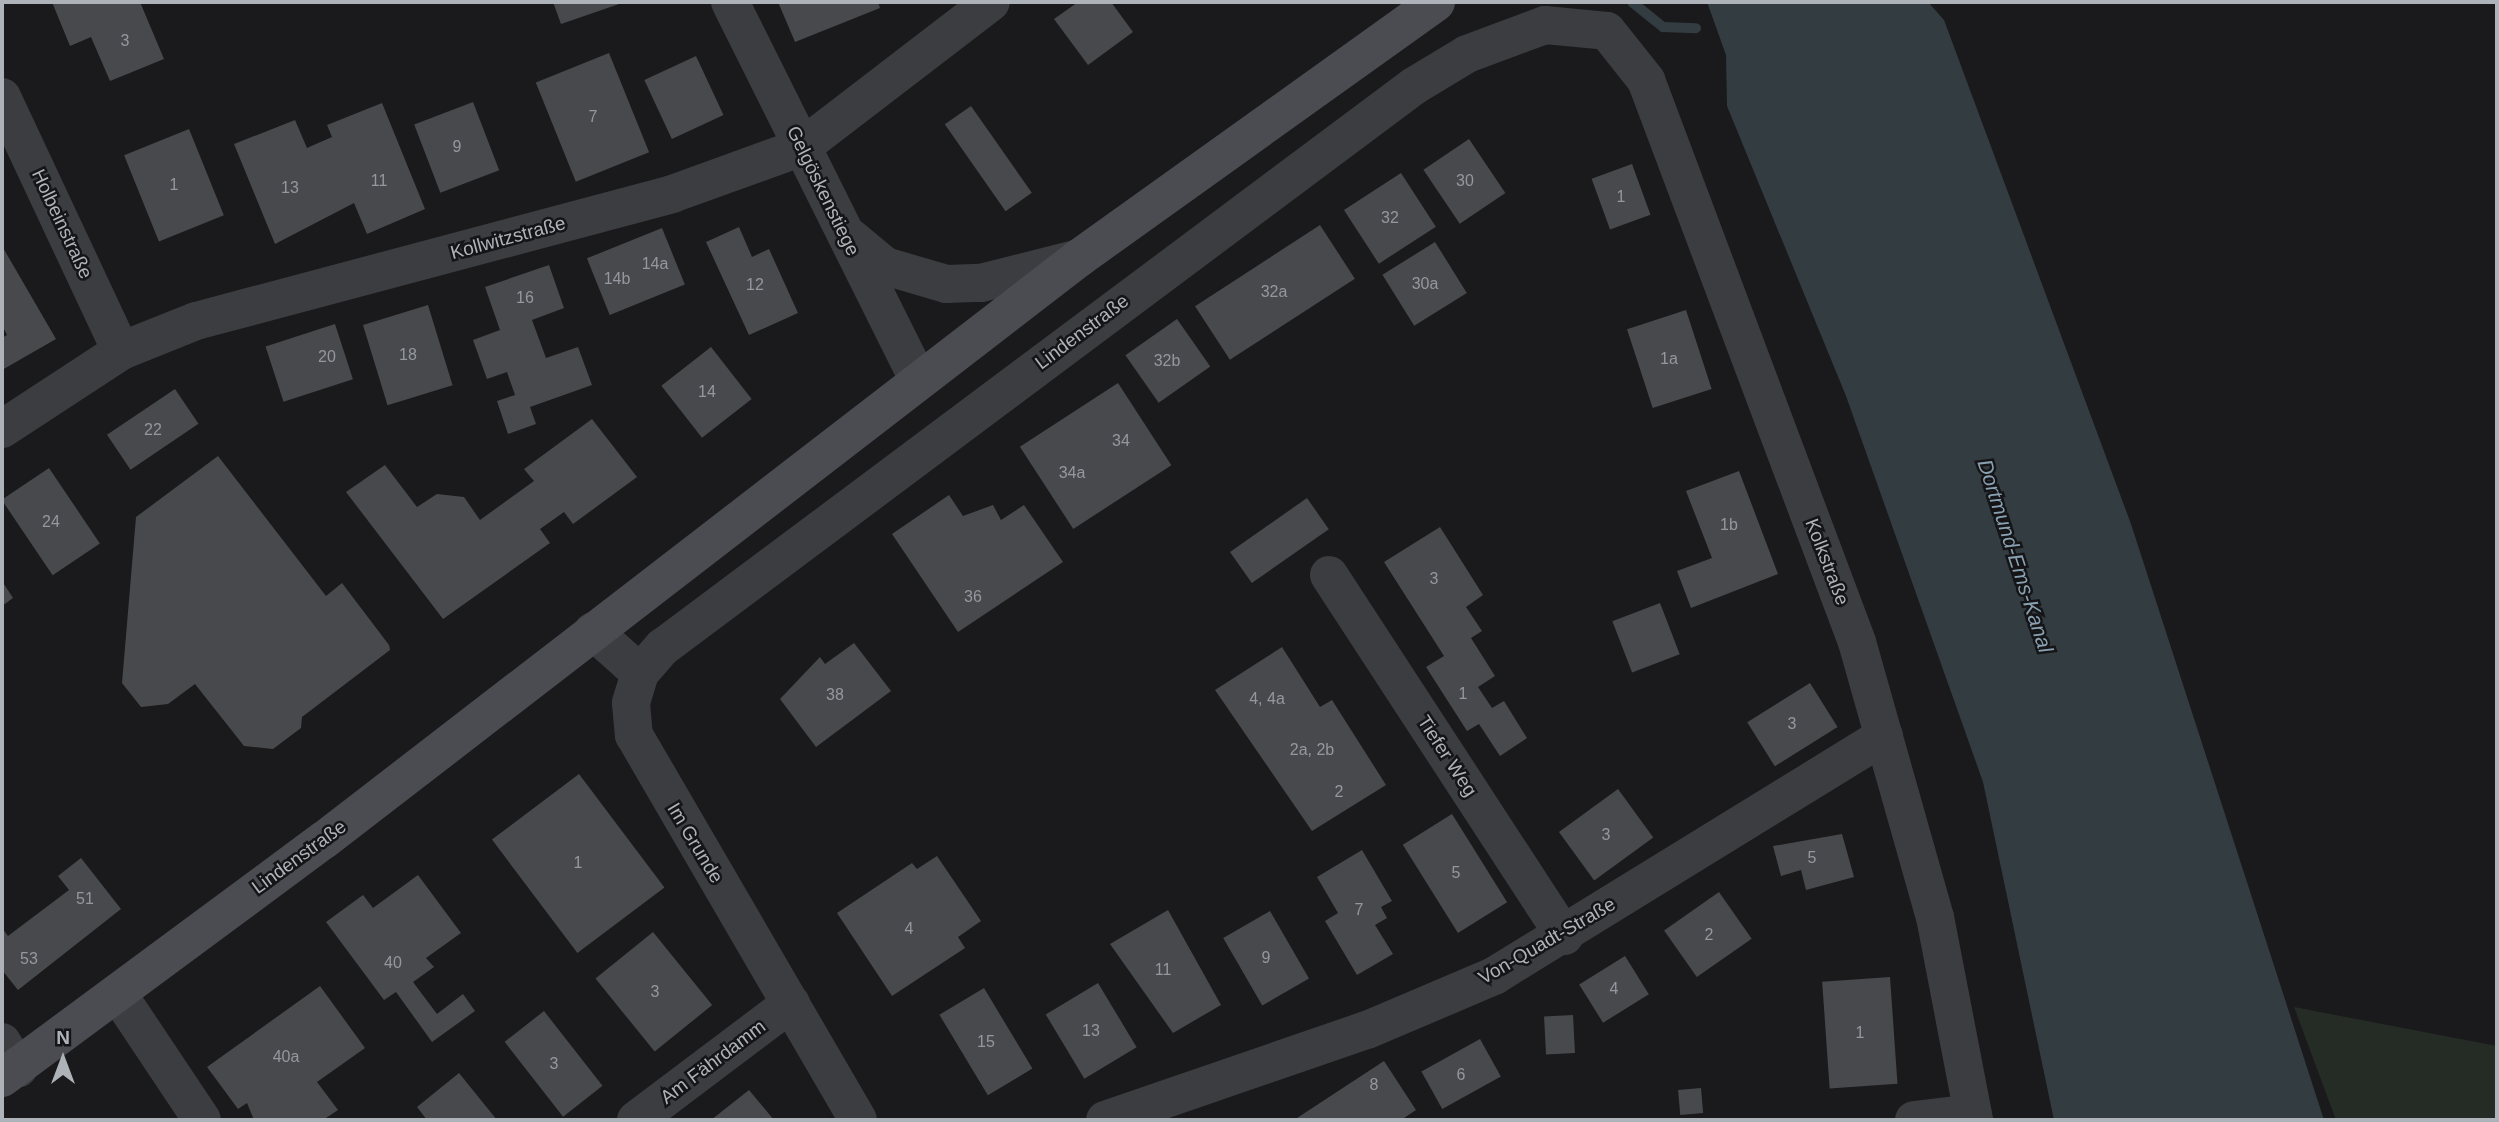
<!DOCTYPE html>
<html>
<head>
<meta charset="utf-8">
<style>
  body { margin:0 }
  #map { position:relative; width:2499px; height:1122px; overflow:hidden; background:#1a1a1c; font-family:Arial,sans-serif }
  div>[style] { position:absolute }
  .green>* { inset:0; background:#252c25 }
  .water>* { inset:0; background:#333c41 }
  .stream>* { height:10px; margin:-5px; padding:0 5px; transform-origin:5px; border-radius:5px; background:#333c41 }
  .building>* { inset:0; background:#47494c; transform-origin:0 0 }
  .minor>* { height:38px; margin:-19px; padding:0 19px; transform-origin:19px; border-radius:19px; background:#3c3d41 }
  .tertiary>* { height:38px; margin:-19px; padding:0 19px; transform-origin:19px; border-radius:19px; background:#3c3d41 }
  .secondary>* { height:38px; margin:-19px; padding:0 19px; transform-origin:19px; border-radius:19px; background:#4a4c51 }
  span { translate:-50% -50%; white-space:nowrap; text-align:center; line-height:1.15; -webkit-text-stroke:5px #151517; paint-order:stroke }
  .number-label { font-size:16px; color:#94989e }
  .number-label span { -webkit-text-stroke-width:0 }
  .street-label { font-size:19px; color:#aeb3ba }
  .water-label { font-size:21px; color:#89a1b1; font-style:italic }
  .frame { position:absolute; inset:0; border:4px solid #aeb3ba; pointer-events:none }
  .north { position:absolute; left:28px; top:1024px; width:70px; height:70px; -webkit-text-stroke:5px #151517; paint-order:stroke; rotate:0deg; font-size:19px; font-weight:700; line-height:28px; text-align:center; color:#aeb3ba }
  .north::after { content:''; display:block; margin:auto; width:24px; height:32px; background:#aeb3ba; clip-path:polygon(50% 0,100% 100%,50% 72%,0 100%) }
</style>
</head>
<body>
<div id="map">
  <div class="green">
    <div style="clip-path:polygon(2294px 1007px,2497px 1046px,2497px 1120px,2336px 1120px)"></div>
  </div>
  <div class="water">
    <div style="clip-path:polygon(1707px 2px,1928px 2px,1944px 20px,2131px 524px,2324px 1120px,2054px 1120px,1983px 782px,1846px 396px,1727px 106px,1726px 55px)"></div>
  </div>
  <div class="stream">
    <div style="left:1632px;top:2px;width:40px;rotate:39deg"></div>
    <div style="left:1663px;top:27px;width:33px;rotate:2deg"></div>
  </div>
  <div class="building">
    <div style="clip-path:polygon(52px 2px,140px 2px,164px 59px,110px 81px,91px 37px,70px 46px)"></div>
    <div style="clip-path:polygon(553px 2px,625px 2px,561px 24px)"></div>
    <div style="clip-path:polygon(778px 2px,878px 2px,880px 8px,795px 42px)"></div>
    <div style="clip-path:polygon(1078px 2px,1111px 2px,1133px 32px,1088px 65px,1054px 19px)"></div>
    <div style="left:609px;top:53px;width:107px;height:79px;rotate:68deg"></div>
    <div style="left:696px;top:56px;width:65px;height:57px;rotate:65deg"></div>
    <div style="left:473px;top:102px;width:73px;height:63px;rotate:69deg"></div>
    <div style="clip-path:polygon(382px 103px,425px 209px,367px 234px,354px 203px,275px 244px,234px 144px,295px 120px,307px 148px,332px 137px,327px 125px)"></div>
    <div style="left:971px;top:106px;width:106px;height:32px;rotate:55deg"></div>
    <div style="left:189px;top:129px;width:93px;height:70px;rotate:68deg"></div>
    <div style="left:1469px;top:139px;width:65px;height:55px;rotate:56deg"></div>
    <div style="left:1632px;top:164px;width:54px;height:43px;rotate:70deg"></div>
    <div style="left:1401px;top:173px;width:64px;height:68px;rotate:57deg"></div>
    <div style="left:1320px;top:225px;width:64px;height:149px;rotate:57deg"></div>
    <div style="clip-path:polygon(739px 227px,752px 257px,769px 249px,798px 313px,749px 335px,706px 242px)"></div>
    <div style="left:662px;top:228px;width:61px;height:81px;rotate:68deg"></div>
    <div style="left:1435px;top:242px;width:60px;height:62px;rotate:58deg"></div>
    <div style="clip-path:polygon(2px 246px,56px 339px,2px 370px,2px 338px,7px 335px,2px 325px)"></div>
    <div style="clip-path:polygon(549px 265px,564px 308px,532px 320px,546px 358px,578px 347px,592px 385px,530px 407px,536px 424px,508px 434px,497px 401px,515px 395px,507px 372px,487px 379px,473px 340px,500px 330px,485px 287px)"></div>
    <div style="left:428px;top:305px;width:84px;height:68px;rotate:73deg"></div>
    <div style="left:1686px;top:310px;width:83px;height:62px;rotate:72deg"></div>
    <div style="left:1177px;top:319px;width:58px;height:63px;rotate:55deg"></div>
    <div style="left:335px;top:324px;width:58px;height:73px;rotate:72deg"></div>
    <div style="left:711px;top:347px;width:66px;height:63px;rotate:52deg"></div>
    <div style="left:1118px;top:383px;width:98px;height:117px;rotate:57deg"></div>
    <div style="left:175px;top:389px;width:42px;height:82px;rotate:56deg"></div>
    <div style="clip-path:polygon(592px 419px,637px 477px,573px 524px,564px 512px,540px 529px,550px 543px,443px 619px,346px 492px,385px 465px,417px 507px,437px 494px,464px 497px,480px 520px,534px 481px,524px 469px)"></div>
    <div style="clip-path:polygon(218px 456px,326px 596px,342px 583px,389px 645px,390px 650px,302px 717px,301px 728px,273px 749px,244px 746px,195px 684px,168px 704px,141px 707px,122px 683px,136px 517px)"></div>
    <div style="left:49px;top:468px;width:91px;height:57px;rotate:56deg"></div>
    <div style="clip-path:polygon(1739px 471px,1778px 574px,1691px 608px,1677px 571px,1712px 558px,1686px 491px)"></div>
    <div style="clip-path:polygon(949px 495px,963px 516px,993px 505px,1001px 520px,1024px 505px,1063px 562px,958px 632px,892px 534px)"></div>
    <div style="left:1307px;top:498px;width:38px;height:94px;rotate:55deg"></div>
    <div style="clip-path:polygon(1440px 527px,1483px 595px,1466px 607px,1482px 631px,1471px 638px,1495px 676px,1478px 687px,1492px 708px,1504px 701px,1527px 738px,1500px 756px,1479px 724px,1467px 731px,1426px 667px,1444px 656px,1384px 562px)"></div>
    <div style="clip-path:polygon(2px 581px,13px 598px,2px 606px)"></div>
    <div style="left:1660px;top:603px;width:55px;height:51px;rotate:69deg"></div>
    <div style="clip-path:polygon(854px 643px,891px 691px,816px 747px,780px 699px,820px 657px,825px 664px)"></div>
    <div style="clip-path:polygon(1282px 647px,1320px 707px,1332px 700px,1386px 785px,1312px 831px,1215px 690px)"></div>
    <div style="left:1810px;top:683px;width:52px;height:74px;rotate:58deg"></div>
    <div style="left:579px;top:774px;width:142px;height:109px;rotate:53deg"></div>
    <div style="left:1618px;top:789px;width:60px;height:73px;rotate:54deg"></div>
    <div style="left:1452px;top:814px;width:104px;height:58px;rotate:58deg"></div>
    <div style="clip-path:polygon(1842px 834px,1854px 877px,1806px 890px,1801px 870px,1781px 876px,1773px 846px)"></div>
    <div style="clip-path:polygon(1362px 850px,1392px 901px,1381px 907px,1387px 918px,1375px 925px,1393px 954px,1357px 975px,1325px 921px,1338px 913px,1317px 877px)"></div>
    <div style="clip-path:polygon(937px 856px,981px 921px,958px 937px,965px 948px,892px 996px,837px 913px,912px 863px,917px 869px)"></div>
    <div style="clip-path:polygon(81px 858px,121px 909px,18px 990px,2px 970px,2px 928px,8px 936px,69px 890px,58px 876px)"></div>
    <div style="clip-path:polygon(418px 875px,461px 933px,426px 958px,434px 967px,413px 982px,437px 1014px,463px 994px,475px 1011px,432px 1042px,396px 992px,384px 1000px,326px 922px,363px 895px,373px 908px)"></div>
    <div style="left:1719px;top:892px;width:57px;height:67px;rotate:55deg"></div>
    <div style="clip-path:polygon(1168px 910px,1221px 1005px,1173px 1033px,1110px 944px)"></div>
    <div style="left:1270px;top:911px;width:78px;height:54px;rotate:60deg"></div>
    <div style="left:653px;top:932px;width:94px;height:74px;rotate:51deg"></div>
    <div style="left:1625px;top:956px;width:45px;height:54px;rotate:58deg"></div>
    <div style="left:1890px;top:977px;width:107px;height:68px;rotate:86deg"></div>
    <div style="left:1098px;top:983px;width:75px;height:61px;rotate:59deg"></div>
    <div style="clip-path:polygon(320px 986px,365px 1048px,317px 1082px,338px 1110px,323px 1120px,254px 1120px,247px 1103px,238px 1109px,207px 1067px)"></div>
    <div style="left:984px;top:988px;width:94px;height:52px;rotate:59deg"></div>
    <div style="left:544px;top:1011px;width:95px;height:50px;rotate:52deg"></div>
    <div style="left:1573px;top:1015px;width:38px;height:29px;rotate:87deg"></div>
    <div style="left:1480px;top:1039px;width:43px;height:67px;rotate:61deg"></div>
    <div style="clip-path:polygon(1384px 1061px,1416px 1110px,1401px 1120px,1294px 1120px)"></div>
    <div style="clip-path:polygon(459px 1073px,497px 1120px,427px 1120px,417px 1107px)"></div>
    <div style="left:1701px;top:1088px;width:25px;height:23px;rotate:85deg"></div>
    <div style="clip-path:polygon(749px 1090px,774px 1120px,711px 1120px)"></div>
  </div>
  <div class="minor">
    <div style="left:2px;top:97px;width:280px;rotate:64.9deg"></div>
    <div style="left:2px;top:429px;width:142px;rotate:-33.2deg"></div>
    <div style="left:121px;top:351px;width:81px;rotate:-21.8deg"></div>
    <div style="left:196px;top:321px;width:493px;rotate:-14.9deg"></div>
    <div style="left:672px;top:194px;width:138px;rotate:-19.9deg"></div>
    <div style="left:802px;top:147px;width:238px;rotate:-37.5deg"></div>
    <div style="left:1329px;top:575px;width:431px;rotate:56.9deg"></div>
    <div style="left:593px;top:631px;width:63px;rotate:41.8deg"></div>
    <div style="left:640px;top:673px;width:35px;rotate:-49deg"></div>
    <div style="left:663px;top:647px;width:937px;rotate:-36.76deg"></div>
    <div style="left:1414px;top:86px;width:62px;rotate:-31.1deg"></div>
    <div style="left:1467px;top:54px;width:83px;rotate:-20.4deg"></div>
    <div style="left:1545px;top:25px;width:62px;rotate:5.5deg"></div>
    <div style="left:1607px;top:31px;width:63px;rotate:51.5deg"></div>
    <div style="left:1646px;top:80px;width:600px;rotate:69.42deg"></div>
    <div style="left:1857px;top:642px;width:286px;rotate:74.2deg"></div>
    <div style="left:1935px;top:917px;width:207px;rotate:79.1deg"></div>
    <div style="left:640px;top:673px;width:31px;rotate:107deg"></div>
    <div style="left:631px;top:703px;width:32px;rotate:85deg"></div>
    <div style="left:634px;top:735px;width:445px;rotate:59.8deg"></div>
    <div style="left:118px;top:994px;width:151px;rotate:56.3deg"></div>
    <div style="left:2px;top:1042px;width:31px;rotate:58deg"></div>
    <div style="left:636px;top:1120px;width:194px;rotate:-37deg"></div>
    <div style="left:1105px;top:1120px;width:277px;rotate:-19deg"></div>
    <div style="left:1367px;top:1030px;width:138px;rotate:-23deg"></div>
    <div style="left:1494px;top:976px;width:458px;rotate:-31.6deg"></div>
    <div style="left:1914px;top:1120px;width:59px;rotate:-6.8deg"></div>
  </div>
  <div class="tertiary">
    <div style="left:730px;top:2px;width:421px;rotate:63.5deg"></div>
    <div style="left:850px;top:237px;width:45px;rotate:39.6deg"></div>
    <div style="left:885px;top:266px;width:64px;rotate:16.4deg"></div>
    <div style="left:946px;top:284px;width:35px;rotate:-2deg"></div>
    <div style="left:981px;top:283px;width:101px;rotate:-14.3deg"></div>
  </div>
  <div class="secondary">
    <div style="left:2px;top:1078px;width:400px;rotate:-36.5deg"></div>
    <div style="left:324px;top:840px;width:953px;rotate:-37.63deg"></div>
    <div style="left:1079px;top:258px;width:439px;rotate:-35.6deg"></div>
  </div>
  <div class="number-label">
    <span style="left:125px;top:41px">3</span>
    <span style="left:593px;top:117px">7</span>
    <span style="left:457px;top:147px">9</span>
    <span style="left:379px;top:181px">11</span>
    <span style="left:1465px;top:181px">30</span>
    <span style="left:174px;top:185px">1</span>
    <span style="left:290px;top:188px">13</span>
    <span style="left:1621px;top:197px">1</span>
    <span style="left:1390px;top:218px">32</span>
    <span style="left:655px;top:264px">14a</span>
    <span style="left:617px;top:279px">14b</span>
    <span style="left:1425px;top:284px">30a</span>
    <span style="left:755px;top:285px">12</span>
    <span style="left:1274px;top:292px">32a</span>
    <span style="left:525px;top:298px">16</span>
    <span style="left:408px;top:355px">18</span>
    <span style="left:327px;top:357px">20</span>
    <span style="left:1669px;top:359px">1a</span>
    <span style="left:1167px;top:361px">32b</span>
    <span style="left:707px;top:392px">14</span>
    <span style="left:153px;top:430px">22</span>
    <span style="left:1121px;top:441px">34</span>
    <span style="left:1072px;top:473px">34a</span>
    <span style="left:51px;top:522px">24</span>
    <span style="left:1729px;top:525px">1b</span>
    <span style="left:1434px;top:579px">3</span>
    <span style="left:973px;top:597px">36</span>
    <span style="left:1463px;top:694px">1</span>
    <span style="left:835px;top:695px">38</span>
    <span style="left:1267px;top:699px">4, 4a</span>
    <span style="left:1792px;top:724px">3</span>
    <span style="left:1312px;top:750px">2a, 2b</span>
    <span style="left:1339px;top:792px">2</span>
    <span style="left:1606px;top:835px">3</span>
    <span style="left:1812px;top:858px">5</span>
    <span style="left:578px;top:863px">1</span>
    <span style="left:1456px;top:873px">5</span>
    <span style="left:85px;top:899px">51</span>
    <span style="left:1359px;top:910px">7</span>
    <span style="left:909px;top:929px">4</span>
    <span style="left:1709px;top:935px">2</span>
    <span style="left:1266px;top:958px">9</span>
    <span style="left:29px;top:959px">53</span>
    <span style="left:393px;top:963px">40</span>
    <span style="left:1163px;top:970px">11</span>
    <span style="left:1614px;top:989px">4</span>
    <span style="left:655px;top:992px">3</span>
    <span style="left:1091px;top:1031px">13</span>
    <span style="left:1860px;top:1033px">1</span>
    <span style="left:986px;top:1042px">15</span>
    <span style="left:286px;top:1057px">40a</span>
    <span style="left:554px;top:1064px">3</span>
    <span style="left:1461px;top:1075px">6</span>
    <span style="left:1374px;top:1085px">8</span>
  </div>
  <div class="street-label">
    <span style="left:823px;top:191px;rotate:64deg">Gelgöskenstiege</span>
    <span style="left:62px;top:224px;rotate:65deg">Holbeinstraße</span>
    <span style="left:508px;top:238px;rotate:-15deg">Kollwitzstraße</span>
    <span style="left:1082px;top:332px;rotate:-37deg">Lindenstraße</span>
    <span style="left:1827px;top:562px;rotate:69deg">Kolkstraße</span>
    <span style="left:1447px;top:756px;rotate:57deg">Tiefer Weg</span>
    <span style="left:695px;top:843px;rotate:59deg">Im Grunde</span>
    <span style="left:299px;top:857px;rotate:-36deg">Lindenstraße</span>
    <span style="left:1547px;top:941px;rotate:-30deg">Von-Quadt-Straße</span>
    <span style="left:713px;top:1062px;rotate:-37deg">Am Fährdamm</span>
  </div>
  <div class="water-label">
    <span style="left:2015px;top:556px;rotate:72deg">Dortmund-Ems-Kanal</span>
  </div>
  <div class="frame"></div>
  <div class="north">N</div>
</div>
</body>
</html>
